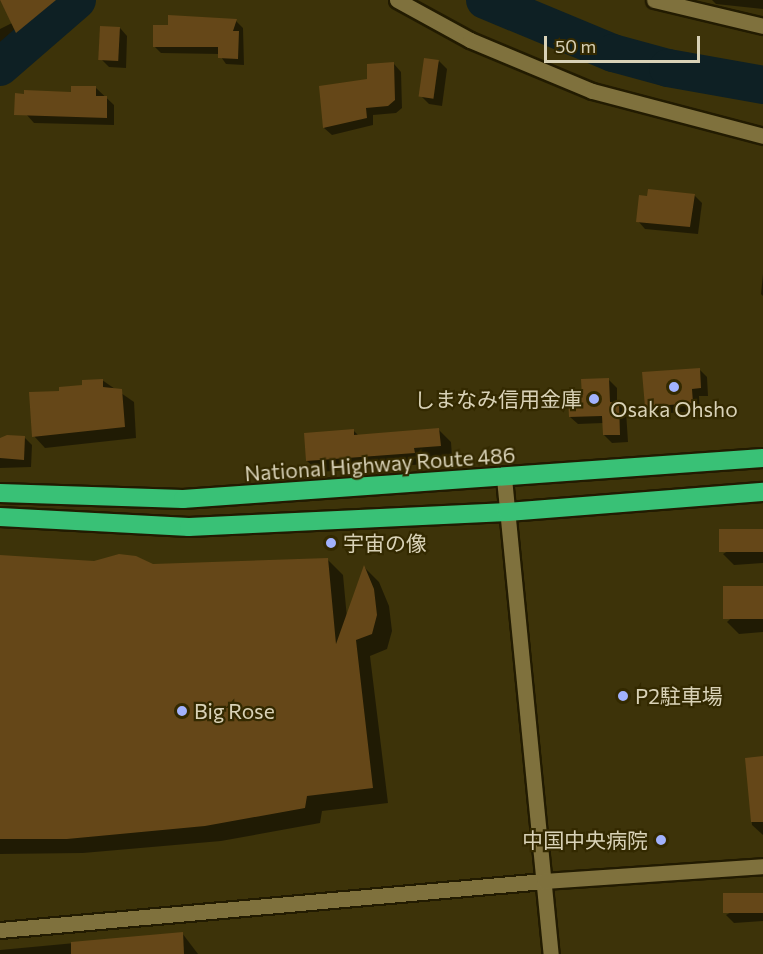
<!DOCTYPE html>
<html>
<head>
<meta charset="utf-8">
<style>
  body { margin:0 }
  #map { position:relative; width:763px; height:954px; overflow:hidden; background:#3d3309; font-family:Commissioner,"Noto Sans JP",sans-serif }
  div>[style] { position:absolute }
  .shadow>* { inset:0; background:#0007 }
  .river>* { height:38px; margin:-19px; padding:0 19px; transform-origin:19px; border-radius:19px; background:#0e2024 }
  .building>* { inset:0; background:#654718; transform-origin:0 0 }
  .roads { filter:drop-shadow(2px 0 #221b01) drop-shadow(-2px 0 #221b01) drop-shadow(0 2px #221b01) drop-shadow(0 -2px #221b01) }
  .minor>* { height:15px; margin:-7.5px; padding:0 7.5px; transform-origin:7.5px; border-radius:7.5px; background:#7f713d }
  .highway>* { height:18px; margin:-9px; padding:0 9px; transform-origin:9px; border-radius:9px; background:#39c176 }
  .dots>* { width:16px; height:16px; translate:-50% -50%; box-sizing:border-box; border:3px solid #332900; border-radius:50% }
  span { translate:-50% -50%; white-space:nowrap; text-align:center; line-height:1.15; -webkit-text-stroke:4.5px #332900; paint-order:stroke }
  .poi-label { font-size:21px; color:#d9d2b7 }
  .right { translate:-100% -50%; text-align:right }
  .left { translate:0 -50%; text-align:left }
  .street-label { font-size:21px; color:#d9d2b7 }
  .scale { position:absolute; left:544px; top:36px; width:156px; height:27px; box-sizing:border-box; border:3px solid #d9d2b7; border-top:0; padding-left:8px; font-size:18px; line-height:21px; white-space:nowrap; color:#d9d2b7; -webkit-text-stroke:4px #332900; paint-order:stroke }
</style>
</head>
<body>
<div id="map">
  <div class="shadow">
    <div style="clip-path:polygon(0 0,73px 0,5px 59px,0 54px,0 29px,12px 23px)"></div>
    <div style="clip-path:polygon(712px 0,763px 0,763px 9px,716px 4px)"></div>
    <div style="clip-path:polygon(236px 21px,243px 28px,244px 65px,226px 64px,219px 54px,161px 53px,154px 46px)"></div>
    <div style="clip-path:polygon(120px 28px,127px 36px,126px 68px,109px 67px,101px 59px)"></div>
    <div style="clip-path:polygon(439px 61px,447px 69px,442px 106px,429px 104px,421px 96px)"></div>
    <div style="clip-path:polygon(394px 64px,401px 72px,402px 108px,396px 113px,373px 115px,373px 125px,332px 135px,324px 128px,368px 81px)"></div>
    <div style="clip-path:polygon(96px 88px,114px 105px,114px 125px,34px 123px,26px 114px,25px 95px,73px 93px)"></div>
    <div style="clip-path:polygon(694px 195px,702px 203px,698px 234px,645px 229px,638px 221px)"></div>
    <div style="clip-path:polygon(763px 274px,763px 296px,761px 294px)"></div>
    <div style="clip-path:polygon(699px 369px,707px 377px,708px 396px,699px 396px,700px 411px,654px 414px,646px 406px)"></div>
    <div style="clip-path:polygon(102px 380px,134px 402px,136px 438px,45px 448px,34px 436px,61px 392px)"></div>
    <div style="clip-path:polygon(609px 380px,617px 388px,617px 403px,626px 411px,628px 442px,612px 443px,604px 435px,603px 423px,578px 424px,570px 417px,583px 398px)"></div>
    <div style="clip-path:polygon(353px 430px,359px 436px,439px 430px,451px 442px,452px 457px,425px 460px,426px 464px,319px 472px,307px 461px)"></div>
    <div style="clip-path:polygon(0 438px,25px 438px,32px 445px,31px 467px,0 468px)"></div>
    <div style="clip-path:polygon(763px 530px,763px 563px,734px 565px,723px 554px)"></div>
    <div style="clip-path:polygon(0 556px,152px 565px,327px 559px,343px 575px,347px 618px,365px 568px,379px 582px,389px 606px,392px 631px,387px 649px,370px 656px,388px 803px,322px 811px,320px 823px,221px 841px,83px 853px,0 854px)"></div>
    <div style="clip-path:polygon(763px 588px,763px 632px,739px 634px,727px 622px)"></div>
    <div style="clip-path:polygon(763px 758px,763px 835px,752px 825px,747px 759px)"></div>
    <div style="clip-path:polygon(763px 895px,763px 921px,734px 923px,726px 915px)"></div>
    <div style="clip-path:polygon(182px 933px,198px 954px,0 954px,0 950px)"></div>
  </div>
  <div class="river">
    <div style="left:485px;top:0;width:139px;rotate:22.5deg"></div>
    <div style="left:613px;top:53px;width:57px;rotate:15.3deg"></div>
    <div style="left:668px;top:68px;width:97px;rotate:10.1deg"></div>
    <div style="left:0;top:67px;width:102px;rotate:-41deg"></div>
  </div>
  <div class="building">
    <div style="clip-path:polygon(0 0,56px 0,16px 33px)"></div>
    <div style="clip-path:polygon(168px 15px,237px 19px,233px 31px,239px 31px,238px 59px,218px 58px,218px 47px,153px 47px,153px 25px,168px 25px)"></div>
    <div style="left:100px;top:26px;width:20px;height:34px;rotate:3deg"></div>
    <div style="left:424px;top:58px;width:15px;height:39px;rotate:8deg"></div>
    <div style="clip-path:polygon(394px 62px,395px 100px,388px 106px,366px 108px,367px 118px,323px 128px,319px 86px,367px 79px,367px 64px)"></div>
    <div style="clip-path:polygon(71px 86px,96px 86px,96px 96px,107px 96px,107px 118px,14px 115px,15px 93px,24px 94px,24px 90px,71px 92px)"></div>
    <div style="clip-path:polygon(648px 189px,695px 194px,690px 227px,636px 222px,639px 195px,647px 196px)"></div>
    <div style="clip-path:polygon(700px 368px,701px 388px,692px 389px,693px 403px,645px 407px,642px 372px)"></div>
    <div style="clip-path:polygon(609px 378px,610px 402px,619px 402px,620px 435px,603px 435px,602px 416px,569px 417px,568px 398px,582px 397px,581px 379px)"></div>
    <div style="clip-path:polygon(103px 379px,103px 387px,122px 389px,125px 427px,32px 437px,29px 392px,59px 391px,59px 387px,82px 385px,82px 380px)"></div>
    <div style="clip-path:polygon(439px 428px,441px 446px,414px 448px,415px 453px,306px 461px,304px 433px,354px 429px,354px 435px)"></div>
    <div style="clip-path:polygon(7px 435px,25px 436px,24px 460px,0 458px,0 438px)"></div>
    <div style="left:763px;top:529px;width:23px;height:44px;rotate:90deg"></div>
    <div style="clip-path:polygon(119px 554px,136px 556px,153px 564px,328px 558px,336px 644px,364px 565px,374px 589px,377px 615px,372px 634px,356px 640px,373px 788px,307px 796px,305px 808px,205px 826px,67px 839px,0 839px,0 555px,94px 561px)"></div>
    <div style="left:763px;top:586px;width:33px;height:40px;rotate:90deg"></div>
    <div style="clip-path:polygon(763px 756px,763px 822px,751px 822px,745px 758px)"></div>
    <div style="left:763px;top:893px;width:20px;height:40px;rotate:90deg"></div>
    <div style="clip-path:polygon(183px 932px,184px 954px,71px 954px,71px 942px)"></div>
  </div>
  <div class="roads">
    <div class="minor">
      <div style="left:397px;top:0;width:83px;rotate:28.7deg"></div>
      <div style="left:470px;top:40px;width:132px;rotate:22.7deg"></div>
      <div style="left:592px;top:91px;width:177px;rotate:14.7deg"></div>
      <div style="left:654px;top:0;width:112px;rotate:13.4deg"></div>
      <div style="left:504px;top:478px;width:478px;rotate:84.4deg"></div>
      <div style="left:0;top:930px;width:546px;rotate:-5.15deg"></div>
      <div style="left:544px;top:881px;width:220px;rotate:-3.9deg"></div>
    </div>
    <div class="highway">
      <div style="left:0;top:493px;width:183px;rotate:1.9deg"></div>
      <div style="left:183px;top:499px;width:581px;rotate:-4.04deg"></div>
      <div style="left:0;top:517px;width:189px;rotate:3deg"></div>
      <div style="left:189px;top:527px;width:318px;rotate:-2.7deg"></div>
      <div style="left:507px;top:512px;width:257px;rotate:-4.5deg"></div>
    </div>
  </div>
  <div class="dots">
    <div style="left:674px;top:387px;background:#a2b2fd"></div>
    <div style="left:594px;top:399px;background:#a2b2fd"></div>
    <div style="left:331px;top:543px;background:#a2b2fd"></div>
    <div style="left:623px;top:696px;background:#a2b2fd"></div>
    <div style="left:182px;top:711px;background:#a2b2fd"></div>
    <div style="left:661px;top:840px;background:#a2b2fd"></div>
  </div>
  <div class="poi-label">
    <span class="right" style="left:582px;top:399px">しまなみ信用金庫</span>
    <span style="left:674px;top:409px">Osaka Ohsho</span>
    <span class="left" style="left:343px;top:543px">宇宙の像</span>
    <span class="left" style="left:635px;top:696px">P2駐車場</span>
    <span class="left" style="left:194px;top:711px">Big Rose</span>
    <span class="right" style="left:648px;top:840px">中国中央病院</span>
  </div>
  <div class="street-label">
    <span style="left:380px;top:464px;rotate:-4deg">National Highway Route 486</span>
  </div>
  <div class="scale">50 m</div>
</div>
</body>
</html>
